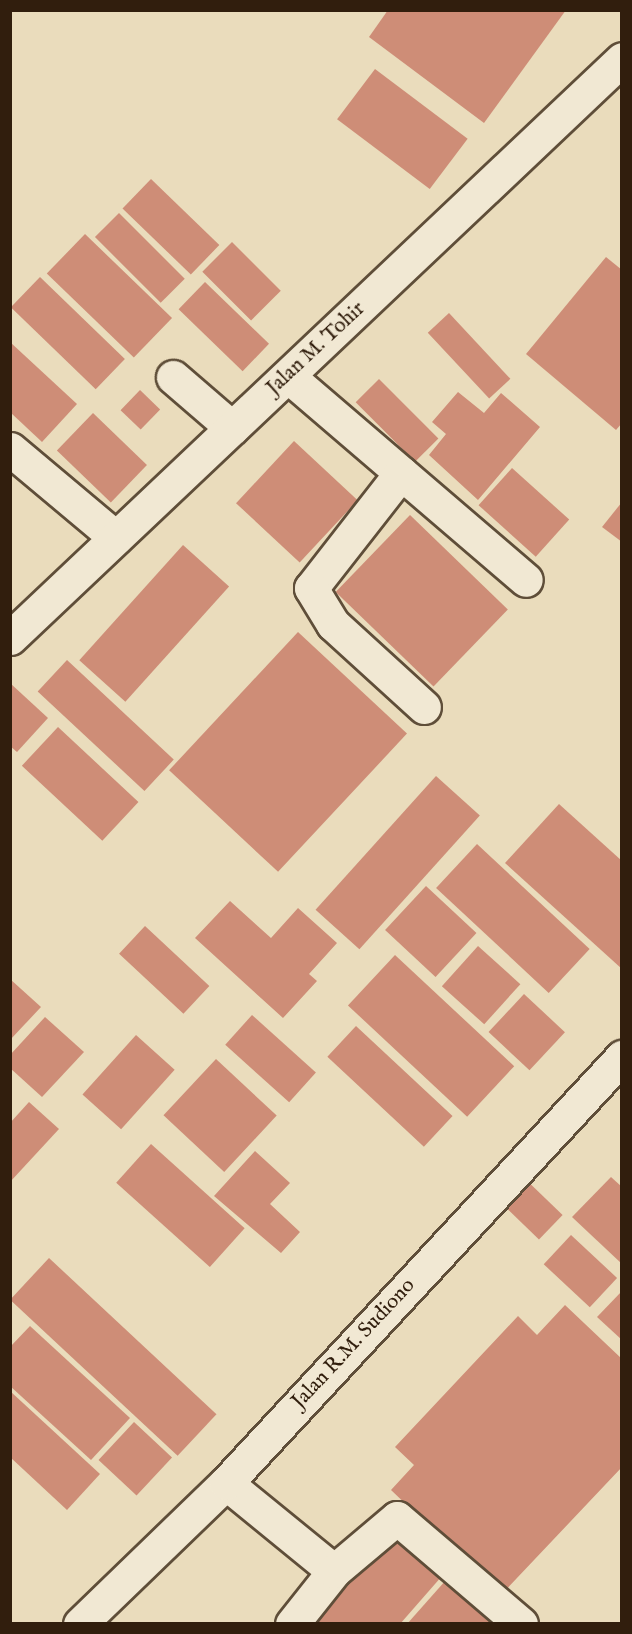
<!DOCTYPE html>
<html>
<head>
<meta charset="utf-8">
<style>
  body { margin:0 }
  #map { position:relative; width:632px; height:1634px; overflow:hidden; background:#eadcbc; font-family:"IM FELL English",serif }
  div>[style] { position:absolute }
  .building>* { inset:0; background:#ce8d77; transform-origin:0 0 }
  .roads { filter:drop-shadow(2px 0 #5f4e39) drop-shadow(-2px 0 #5f4e39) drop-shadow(0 2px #5f4e39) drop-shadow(0 -2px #5f4e39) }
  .minor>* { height:33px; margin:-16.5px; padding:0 16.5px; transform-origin:16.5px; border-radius:16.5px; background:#f1e8d3 }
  span { translate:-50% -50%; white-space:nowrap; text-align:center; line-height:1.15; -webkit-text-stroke:6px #f1e8d3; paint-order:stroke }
  .street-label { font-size:21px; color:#311e0d }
  .frame { position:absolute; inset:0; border:12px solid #311e0d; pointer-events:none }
</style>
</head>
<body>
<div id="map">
  <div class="building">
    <div style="clip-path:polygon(388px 10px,566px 10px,484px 123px,369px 37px)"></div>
    <div style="left:375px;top:69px;width:116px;height:63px;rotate:37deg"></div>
    <div style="left:151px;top:179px;width:95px;height:41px;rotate:44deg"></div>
    <div style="left:119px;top:213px;width:93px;height:34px;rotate:45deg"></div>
    <div style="left:85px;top:234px;width:121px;height:55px;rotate:44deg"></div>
    <div style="left:232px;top:242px;width:69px;height:42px;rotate:45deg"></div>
    <div style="clip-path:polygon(606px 257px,622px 270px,622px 423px,616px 430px,526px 354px)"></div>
    <div style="left:40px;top:277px;width:118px;height:42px;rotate:44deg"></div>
    <div style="left:205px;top:282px;width:89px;height:38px;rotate:44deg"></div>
    <div style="left:449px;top:313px;width:90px;height:29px;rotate:47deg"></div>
    <div style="clip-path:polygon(10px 342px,77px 404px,42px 442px,10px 412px)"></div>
    <div style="left:379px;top:379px;width:84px;height:33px;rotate:45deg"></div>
    <div style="left:140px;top:390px;width:28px;height:28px;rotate:44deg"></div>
    <div style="clip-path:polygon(458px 392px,484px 413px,501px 393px,540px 427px,478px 500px,429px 455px,446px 434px,432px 422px)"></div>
    <div style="left:93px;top:413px;width:75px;height:52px;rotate:44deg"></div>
    <div style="left:294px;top:441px;width:87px;height:85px;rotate:43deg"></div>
    <div style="left:512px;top:468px;width:77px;height:50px;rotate:42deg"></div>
    <div style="clip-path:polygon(622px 502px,622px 542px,602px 527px)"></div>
    <div style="left:410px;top:515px;width:136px;height:107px;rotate:44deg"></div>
    <div style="left:183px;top:545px;width:62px;height:155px;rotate:42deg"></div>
    <div style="left:298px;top:632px;width:149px;height:189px;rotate:43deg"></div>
    <div style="left:67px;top:660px;width:146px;height:43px;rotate:43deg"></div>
    <div style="clip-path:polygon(10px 683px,48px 718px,17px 752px,10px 746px)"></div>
    <div style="left:58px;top:727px;width:110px;height:53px;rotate:43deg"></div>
    <div style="left:436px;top:776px;width:59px;height:180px;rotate:42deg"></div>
    <div style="clip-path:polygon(559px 804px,622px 861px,622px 969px,505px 863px)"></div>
    <div style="left:477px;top:844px;width:154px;height:60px;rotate:43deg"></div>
    <div style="left:426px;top:886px;width:69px;height:60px;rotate:43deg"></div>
    <div style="clip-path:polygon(230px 901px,271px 938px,298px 908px,337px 943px,309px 974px,317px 981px,283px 1018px,195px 938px)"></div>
    <div style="left:145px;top:926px;width:88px;height:38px;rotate:43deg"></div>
    <div style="left:478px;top:946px;width:57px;height:54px;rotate:42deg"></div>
    <div style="left:395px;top:955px;width:163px;height:69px;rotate:43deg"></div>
    <div style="clip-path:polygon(10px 979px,41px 1007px,10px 1040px)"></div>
    <div style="left:524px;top:994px;width:56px;height:52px;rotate:43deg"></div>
    <div style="left:252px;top:1015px;width:86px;height:40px;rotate:42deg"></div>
    <div style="clip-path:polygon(45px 1017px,84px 1052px,42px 1097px,10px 1068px,10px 1055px)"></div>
    <div style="left:356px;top:1026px;width:132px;height:42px;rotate:43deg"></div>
    <div style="left:136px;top:1035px;width:52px;height:80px;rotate:42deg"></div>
    <div style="left:216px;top:1059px;width:83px;height:77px;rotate:43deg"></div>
    <div style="clip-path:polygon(29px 1102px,59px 1129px,10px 1182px,10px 1123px)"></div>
    <div style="left:151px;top:1144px;width:126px;height:52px;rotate:42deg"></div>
    <div style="clip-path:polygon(255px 1151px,290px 1183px,270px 1204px,300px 1232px,281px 1253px,214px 1196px)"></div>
    <div style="left:518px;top:1172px;width:62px;height:34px;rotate:44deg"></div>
    <div style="clip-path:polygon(611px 1177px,622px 1187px,622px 1264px,572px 1217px)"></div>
    <div style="left:571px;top:1235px;width:63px;height:40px;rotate:43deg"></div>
    <div style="left:49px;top:1258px;width:229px;height:57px;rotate:43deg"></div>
    <div style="clip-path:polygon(622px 1291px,622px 1340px,597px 1317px)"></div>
    <div style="clip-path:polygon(565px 1305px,622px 1359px,622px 1467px,501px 1595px,391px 1490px,414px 1465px,395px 1447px,518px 1316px,537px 1335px)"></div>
    <div style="clip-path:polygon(30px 1326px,130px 1418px,91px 1460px,10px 1386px,10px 1347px)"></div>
    <div style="clip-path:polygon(10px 1391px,100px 1474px,67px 1510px,10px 1457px)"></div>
    <div style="left:134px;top:1422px;width:52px;height:52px;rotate:43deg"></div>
    <div style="clip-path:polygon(390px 1530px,442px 1576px,400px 1624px,307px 1624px)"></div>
    <div style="clip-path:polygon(446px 1580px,494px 1624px,407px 1624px)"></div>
  </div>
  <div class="roads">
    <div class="minor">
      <div style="left:288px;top:376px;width:313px;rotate:40.6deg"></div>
      <div style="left:173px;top:377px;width:78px;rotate:40.8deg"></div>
      <div style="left:10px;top:449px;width:138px;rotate:40deg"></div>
      <div style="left:401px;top:473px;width:146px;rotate:128deg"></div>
      <div style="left:311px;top:588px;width:42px;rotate:58.6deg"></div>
      <div style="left:333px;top:624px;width:123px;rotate:42.4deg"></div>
      <div style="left:10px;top:638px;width:842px;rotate:-43.41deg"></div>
      <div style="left:226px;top:1483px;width:139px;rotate:39.2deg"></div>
      <div style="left:80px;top:1624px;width:203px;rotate:-44deg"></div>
      <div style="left:226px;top:1483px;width:582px;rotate:-47.09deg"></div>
      <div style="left:292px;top:1624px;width:68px;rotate:-51.6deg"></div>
      <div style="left:334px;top:1571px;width:82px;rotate:-40.1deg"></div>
      <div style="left:397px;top:1518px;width:163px;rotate:40.5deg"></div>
    </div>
  </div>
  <div class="street-label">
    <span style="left:316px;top:349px;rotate:-43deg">Jalan M. Tohir</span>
    <span style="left:354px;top:1344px;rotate:-47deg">Jalan R.M. Sudiono</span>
  </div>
  <div class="frame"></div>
</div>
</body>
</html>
